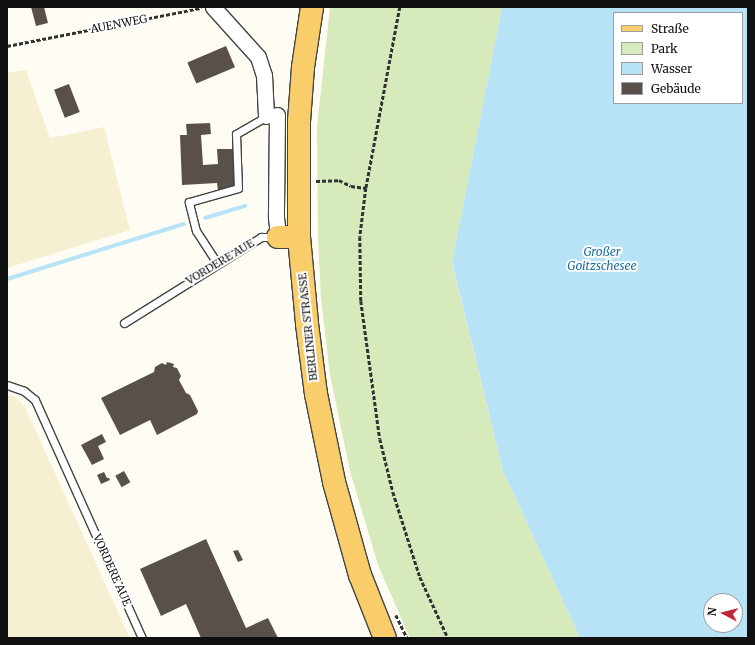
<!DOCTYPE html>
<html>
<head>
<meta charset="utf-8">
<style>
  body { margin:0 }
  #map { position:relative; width:755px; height:645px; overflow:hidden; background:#fffcf3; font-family:Merriweather,serif }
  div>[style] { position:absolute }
  .farmland>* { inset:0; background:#f6f0d3 }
  .green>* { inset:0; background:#d7eabc }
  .water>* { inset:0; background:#b8e3f6 }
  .stream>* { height:4px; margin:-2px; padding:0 2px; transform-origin:2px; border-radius:2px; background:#b8e3f6 }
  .building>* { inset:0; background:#59504c; transform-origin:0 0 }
  .path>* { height:2.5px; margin-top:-1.25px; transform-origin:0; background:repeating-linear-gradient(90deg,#323232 0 4px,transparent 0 6px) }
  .roads { filter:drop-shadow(1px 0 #434343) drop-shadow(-1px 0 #434343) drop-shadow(0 1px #434343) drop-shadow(0 -1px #434343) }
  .service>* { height:7px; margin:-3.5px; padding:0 3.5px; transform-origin:3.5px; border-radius:3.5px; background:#fff }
  .minor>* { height:15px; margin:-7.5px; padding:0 7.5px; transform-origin:7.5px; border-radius:7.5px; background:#fff }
  .primary>* { height:22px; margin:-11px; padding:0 11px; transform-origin:11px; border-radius:11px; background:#f8cd6a }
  span { translate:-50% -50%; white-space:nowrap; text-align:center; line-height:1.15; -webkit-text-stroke:4px #fff; paint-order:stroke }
  .street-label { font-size:11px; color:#101010 }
  .water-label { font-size:12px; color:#186fa4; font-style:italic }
  .frame { position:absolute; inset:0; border:8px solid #101010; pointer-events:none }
  .legend { position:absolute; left:613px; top:12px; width:130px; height:92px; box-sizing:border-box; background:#fff; border:1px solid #9f9f9f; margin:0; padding:5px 7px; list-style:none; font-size:12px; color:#101010 }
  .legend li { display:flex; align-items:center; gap:8px; height:20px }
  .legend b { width:20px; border:1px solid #9f9f9f }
  .north { position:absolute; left:703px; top:593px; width:40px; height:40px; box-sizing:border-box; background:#fff; border:1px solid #9f9f9f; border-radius:50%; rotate:277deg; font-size:11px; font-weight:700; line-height:16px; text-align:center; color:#101010 }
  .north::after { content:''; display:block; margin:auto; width:14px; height:18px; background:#c22738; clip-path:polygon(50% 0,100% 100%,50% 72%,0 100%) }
</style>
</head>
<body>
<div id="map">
  <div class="farmland">
    <div style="clip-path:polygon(26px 70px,50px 138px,104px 127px,130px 230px,7px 268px,7px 73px)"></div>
    <div style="clip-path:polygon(7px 394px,17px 398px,26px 409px,130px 638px,7px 638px)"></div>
  </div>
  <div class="green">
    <div style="clip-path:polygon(330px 7px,502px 7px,452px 263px,503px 471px,580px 638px,410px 638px,378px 565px,350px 471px,330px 375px,321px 298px,318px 238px,317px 127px)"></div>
  </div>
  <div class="water">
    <div style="clip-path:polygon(evenodd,502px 7px,748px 7px,748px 638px,580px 638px,503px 471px,452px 262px,502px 7px,614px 13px,742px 13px,742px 103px,614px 103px,614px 13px,502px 7px,711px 601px,735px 601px,735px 625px,711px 625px,711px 601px)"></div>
  </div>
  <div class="stream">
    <div style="left:205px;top:218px;width:42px;rotate:-16.7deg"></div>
    <div style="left:7px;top:279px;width:185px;rotate:-17.3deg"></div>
  </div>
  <div class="building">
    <div style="clip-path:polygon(31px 7px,44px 7px,48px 23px,36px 26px)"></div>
    <div style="left:226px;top:46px;width:23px;height:42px;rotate:67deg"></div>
    <div style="left:69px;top:84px;width:30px;height:16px;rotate:69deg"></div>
    <div style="clip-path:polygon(210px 123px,211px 134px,201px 135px,203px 165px,218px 164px,217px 149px,233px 149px,235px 190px,218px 191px,217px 183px,182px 185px,180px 135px,187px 135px,186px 124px)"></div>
    <div style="clip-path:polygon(167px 362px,174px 364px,173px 367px,177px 368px,181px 376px,179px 380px,186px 393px,190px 395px,198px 411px,197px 414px,157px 435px,150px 420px,120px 435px,101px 398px,154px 372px,155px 367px,162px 363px,166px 365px)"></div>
    <div style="clip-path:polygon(102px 434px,106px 442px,98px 446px,104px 459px,92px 465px,81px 445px)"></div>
    <div style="left:124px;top:471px;width:13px;height:10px;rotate:61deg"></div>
    <div style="clip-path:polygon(104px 472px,107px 478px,109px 478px,110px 480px,101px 484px,97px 475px)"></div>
    <div style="clip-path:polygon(206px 539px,246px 628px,268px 618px,278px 638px,201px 638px,186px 604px,161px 616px,140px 569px)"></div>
    <div style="clip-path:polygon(238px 550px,243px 560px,238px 562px,233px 551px)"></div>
  </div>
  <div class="path">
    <div style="left:400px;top:7px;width:184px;rotate:100.6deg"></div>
    <div style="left:366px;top:188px;width:49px;rotate:97deg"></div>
    <div style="left:360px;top:237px;width:64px;rotate:89.1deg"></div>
    <div style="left:361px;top:301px;width:139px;rotate:82.2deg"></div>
    <div style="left:380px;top:439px;width:55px;rotate:76.2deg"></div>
    <div style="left:393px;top:492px;width:89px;rotate:72.4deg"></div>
    <div style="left:420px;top:577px;width:67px;rotate:65.3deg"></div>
    <div style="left:7px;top:46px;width:198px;rotate:-11.1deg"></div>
    <div style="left:316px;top:181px;width:23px;rotate:-2deg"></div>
    <div style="left:339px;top:180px;width:13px;rotate:27deg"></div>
    <div style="left:351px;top:186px;width:15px;rotate:8deg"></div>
    <div style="left:396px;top:615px;width:25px;rotate:64deg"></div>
  </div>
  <div class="roads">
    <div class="service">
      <div style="left:217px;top:263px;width:38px;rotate:-123deg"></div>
      <div style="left:196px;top:231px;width:30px;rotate:-104deg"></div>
      <div style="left:189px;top:202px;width:51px;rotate:-15.9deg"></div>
      <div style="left:238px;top:188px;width:54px;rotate:-92.1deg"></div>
      <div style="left:236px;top:134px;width:36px;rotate:-30deg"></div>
      <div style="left:124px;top:323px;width:162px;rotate:-32.1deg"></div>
      <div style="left:261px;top:237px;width:14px"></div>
      <div style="left:7px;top:385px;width:18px;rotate:19deg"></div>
      <div style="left:24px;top:391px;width:14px;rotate:39deg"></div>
      <div style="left:35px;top:400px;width:261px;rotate:65.8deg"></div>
    </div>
    <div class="minor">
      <div style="left:213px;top:7px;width:67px;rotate:48deg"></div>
      <div style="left:258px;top:57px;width:19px;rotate:72deg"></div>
      <div style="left:264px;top:75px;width:41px;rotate:87.2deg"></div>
      <div style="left:277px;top:115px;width:102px;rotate:90.6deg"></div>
      <div style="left:276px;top:217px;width:20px;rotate:84deg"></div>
    </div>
    <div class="primary">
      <div style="left:312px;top:7px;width:61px;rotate:98.5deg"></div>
      <div style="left:303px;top:67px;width:54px;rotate:94.2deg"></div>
      <div style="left:299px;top:121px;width:116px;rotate:90deg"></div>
      <div style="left:299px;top:237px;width:87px;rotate:84.7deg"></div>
      <div style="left:307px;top:324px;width:71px;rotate:82.7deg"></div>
      <div style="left:316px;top:394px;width:90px;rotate:78.4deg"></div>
      <div style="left:334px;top:482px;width:97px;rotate:74.4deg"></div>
      <div style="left:360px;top:575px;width:68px;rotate:68.4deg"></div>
      <div style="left:278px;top:237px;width:21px"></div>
    </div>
  </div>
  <div class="street-label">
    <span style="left:119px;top:24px;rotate:-11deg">AUENWEG</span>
    <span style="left:220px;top:262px;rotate:-31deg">VORDERE AUE</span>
    <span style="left:308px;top:327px;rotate:-96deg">BERLINER STRASSE</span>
    <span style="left:112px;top:570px;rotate:66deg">VORDERE AUE</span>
  </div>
  <div class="water-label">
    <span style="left:602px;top:259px">Großer<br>Goitzschesee</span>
  </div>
  <div class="frame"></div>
  <ul class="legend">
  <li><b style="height:5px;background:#f8cd6a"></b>Straße</li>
  <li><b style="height:11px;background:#d7eabc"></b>Park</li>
  <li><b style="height:11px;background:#b8e3f6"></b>Wasser</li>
  <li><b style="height:11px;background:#59504c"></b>Gebäude</li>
  </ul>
  <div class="north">N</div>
</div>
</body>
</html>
